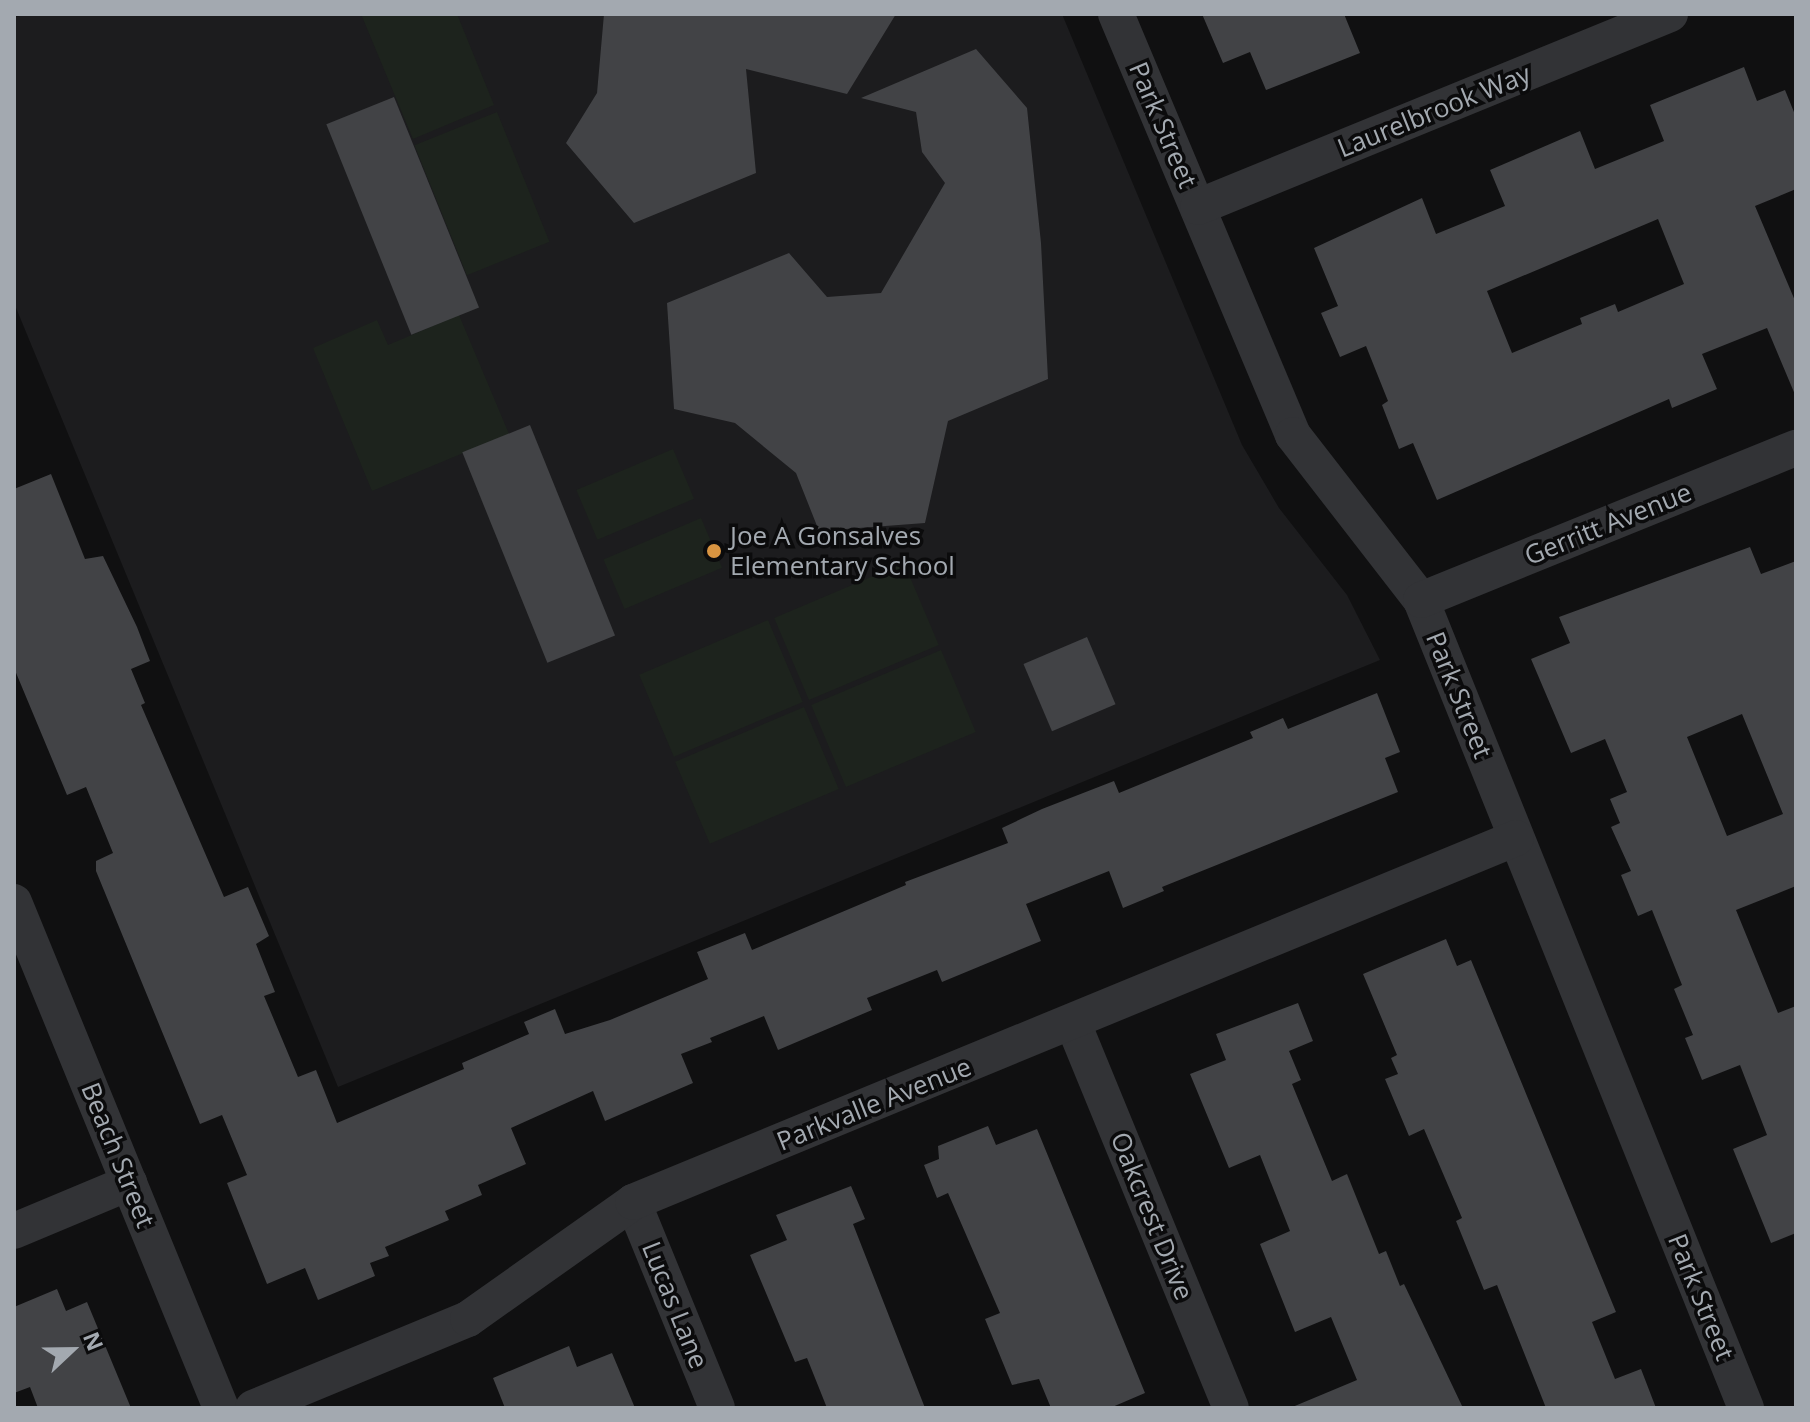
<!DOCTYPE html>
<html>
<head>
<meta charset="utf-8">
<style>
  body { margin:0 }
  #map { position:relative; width:1810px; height:1422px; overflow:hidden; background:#101011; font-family:"Open Sans",sans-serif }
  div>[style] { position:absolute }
  .built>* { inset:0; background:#1c1c1e }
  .green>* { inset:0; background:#1d231d; transform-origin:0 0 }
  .building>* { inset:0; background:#424346; transform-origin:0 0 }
  .minor>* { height:36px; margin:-18px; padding:0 18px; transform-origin:18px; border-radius:18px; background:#323336 }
  .dots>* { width:22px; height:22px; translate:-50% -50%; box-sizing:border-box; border:4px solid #0b0b0c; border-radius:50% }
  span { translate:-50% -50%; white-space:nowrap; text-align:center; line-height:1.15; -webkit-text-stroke:7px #0b0b0c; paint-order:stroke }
  .street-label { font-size:26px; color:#a3a9b0 }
  .poi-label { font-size:26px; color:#a3a9b0 }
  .left { translate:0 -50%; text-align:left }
  .frame { position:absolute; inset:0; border:16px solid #a3a9b0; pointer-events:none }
  .north { position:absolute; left:32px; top:1310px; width:80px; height:80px; -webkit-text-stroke:6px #0b0b0c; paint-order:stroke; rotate:68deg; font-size:22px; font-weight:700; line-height:32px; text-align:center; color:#a3a9b0 }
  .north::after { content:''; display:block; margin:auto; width:28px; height:36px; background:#a3a9b0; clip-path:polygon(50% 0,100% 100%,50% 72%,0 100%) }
</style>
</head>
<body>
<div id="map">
  <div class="built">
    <div style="clip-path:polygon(33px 14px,1062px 14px,1242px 445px,1279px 508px,1347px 595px,1380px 660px,338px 1087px,14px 303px,14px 17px)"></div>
  </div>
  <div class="green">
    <div style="clip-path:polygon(361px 14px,457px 14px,494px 105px,413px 139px)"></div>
    <div style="left:497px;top:112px;width:140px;height:89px;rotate:68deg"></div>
    <div style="clip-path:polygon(459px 315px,509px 434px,372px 491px,313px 348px,377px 320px,388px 345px)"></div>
    <div style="left:673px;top:449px;width:54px;height:105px;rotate:67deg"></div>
    <div style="left:701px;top:518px;width:54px;height:106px;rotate:67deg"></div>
    <div style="left:904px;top:563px;width:89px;height:141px;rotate:67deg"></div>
    <div style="left:768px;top:620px;width:89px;height:140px;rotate:67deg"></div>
    <div style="left:941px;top:650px;width:89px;height:141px;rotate:67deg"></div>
    <div style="left:804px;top:707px;width:89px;height:140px;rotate:67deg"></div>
  </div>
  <div class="building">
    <div style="clip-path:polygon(604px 14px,896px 14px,847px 94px,746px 69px,756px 173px,634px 223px,566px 143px,597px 93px)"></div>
    <div style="clip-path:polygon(1202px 14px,1344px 14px,1360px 53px,1266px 90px,1250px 52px,1223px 63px)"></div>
    <div style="clip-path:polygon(976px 49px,1027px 108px,1041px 243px,1048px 379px,948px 421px,925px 523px,819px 531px,796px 473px,735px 423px,674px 409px,667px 303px,789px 253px,827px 297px,881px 293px,945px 183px,922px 152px,916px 112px,861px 98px)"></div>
    <div style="clip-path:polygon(evenodd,1744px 67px,1757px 101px,1785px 90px,1796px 117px,1796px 189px,1755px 206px,1796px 303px,1796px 397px,1767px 328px,1702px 354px,1717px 389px,1672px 408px,1669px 399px,1437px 500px,1413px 443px,1399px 449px,1382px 405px,1388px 401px,1366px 346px,1340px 357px,1321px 313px,1338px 306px,1314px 248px,1422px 198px,1436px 234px,1505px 206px,1490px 170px,1580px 131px,1595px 169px,1664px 141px,1650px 105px,1744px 67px,1658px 219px,1684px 284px,1618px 312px,1615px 304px,1580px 318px,1582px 324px,1512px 353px,1487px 291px,1658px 219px)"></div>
    <div style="left:394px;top:97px;width:227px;height:73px;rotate:68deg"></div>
    <div style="left:530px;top:425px;width:227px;height:73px;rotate:68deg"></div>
    <div style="clip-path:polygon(51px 474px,85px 559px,103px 556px,137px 627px,150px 661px,131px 669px,145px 703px,141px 705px,224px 897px,248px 887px,269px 936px,256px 944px,275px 992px,264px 996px,298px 1077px,316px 1070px,337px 1123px,464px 1069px,462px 1063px,529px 1034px,524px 1022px,555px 1009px,565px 1034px,610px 1020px,708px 979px,697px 952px,745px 933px,752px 950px,906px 885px,905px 882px,1008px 843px,1002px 828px,1042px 809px,1114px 781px,1119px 793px,1253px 738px,1250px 732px,1283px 718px,1288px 729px,1377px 693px,1400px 752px,1385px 758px,1398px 792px,1162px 887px,1164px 891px,1123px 908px,1109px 871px,1026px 904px,1041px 941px,942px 982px,937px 970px,867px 998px,872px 1010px,778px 1050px,764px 1016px,710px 1038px,712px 1042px,681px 1054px,693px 1083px,605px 1121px,593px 1091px,511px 1128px,526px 1164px,478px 1185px,482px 1195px,445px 1211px,449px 1220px,385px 1247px,389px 1256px,370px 1263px,375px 1276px,318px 1300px,305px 1268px,267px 1284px,227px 1183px,247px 1175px,222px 1115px,200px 1124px,96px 871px,96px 861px,113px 853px,86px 787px,67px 795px,14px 668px,14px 489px)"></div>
    <div style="clip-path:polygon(evenodd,1750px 547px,1761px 574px,1796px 561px,1796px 886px,1736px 910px,1778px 1013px,1796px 1006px,1796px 1233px,1771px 1243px,1733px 1149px,1767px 1135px,1740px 1065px,1702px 1080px,1685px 1038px,1693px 1035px,1674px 989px,1682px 985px,1652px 910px,1638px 916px,1621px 875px,1631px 871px,1611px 827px,1620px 823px,1610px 799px,1627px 792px,1605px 739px,1571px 753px,1531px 659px,1570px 643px,1559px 617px,1750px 547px,1742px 714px,1783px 814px,1727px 836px,1687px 737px,1742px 714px)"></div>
    <div style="left:1087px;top:637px;width:73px;height:69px;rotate:67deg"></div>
    <div style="clip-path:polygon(1446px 939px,1457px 966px,1471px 960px,1616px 1312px,1592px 1322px,1615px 1379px,1641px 1369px,1656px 1408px,1546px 1408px,1497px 1285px,1484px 1290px,1456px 1221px,1462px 1218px,1424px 1129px,1409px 1136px,1385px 1079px,1398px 1074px,1391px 1058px,1397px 1055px,1363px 974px)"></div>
    <div style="clip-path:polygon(1298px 1003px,1313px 1041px,1289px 1051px,1301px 1080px,1292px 1084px,1332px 1181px,1347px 1174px,1379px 1254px,1386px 1251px,1400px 1286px,1404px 1284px,1463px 1408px,1290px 1408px,1357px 1380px,1331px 1317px,1295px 1332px,1260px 1244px,1290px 1231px,1260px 1155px,1229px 1168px,1190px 1074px,1226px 1060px,1216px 1034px)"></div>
    <div style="clip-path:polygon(988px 1126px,996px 1145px,1037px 1129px,1145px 1393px,1110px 1408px,1051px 1408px,1039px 1379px,1012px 1385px,985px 1319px,1000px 1313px,948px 1193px,937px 1198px,924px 1165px,939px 1159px,938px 1146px)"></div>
    <div style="clip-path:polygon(851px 1186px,865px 1219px,853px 1224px,925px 1408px,827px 1408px,807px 1358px,795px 1362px,750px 1255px,787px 1240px,776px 1215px)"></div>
    <div style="clip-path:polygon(57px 1289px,66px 1311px,87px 1302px,131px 1408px,38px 1408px,30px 1387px,14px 1393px,14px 1307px)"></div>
    <div style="clip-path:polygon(569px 1346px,577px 1367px,612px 1353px,635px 1408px,505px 1408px,493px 1378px)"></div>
  </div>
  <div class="minor">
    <div style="left:1116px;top:14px;width:457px;rotate:67.2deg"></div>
    <div style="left:1293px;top:435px;width:209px;rotate:52.2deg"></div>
    <div style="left:1421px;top:600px;width:871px;rotate:68.09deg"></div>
    <div style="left:1198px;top:207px;width:510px;rotate:-22.24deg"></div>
    <div style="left:1421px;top:600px;width:405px;rotate:-22.1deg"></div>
    <div style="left:14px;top:902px;width:547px;rotate:67.75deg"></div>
    <div style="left:1073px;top:1023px;width:416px;rotate:67.7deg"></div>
    <div style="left:633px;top:1202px;width:222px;rotate:67.8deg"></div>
    <div style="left:14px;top:1231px;width:125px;rotate:-22.7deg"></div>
    <div style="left:253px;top:1408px;width:233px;rotate:-22.5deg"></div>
    <div style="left:468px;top:1319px;width:202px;rotate:-35.3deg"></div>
    <div style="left:633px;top:1202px;width:955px;rotate:-22.4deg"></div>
  </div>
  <div class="dots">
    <div style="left:714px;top:551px;background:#d89441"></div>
  </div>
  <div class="street-label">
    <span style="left:1434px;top:111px;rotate:-22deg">Laurelbrook Way</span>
    <span style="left:1163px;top:125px;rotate:67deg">Park Street</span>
    <span style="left:1608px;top:524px;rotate:-22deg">Gerritt Avenue</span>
    <span style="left:1459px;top:695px;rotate:68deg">Park Street</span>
    <span style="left:874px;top:1104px;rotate:-22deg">Parkvalle Avenue</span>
    <span style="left:118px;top:1155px;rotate:68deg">Beach Street</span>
    <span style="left:1152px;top:1216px;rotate:68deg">Oakcrest Drive</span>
    <span style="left:1701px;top:1297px;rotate:68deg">Park Street</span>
    <span style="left:675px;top:1305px;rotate:68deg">Lucas Lane</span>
  </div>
  <div class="poi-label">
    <span class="left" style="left:730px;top:551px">Joe A Gonsalves<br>Elementary School</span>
  </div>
  <div class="frame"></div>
  <div class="north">N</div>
</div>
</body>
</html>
